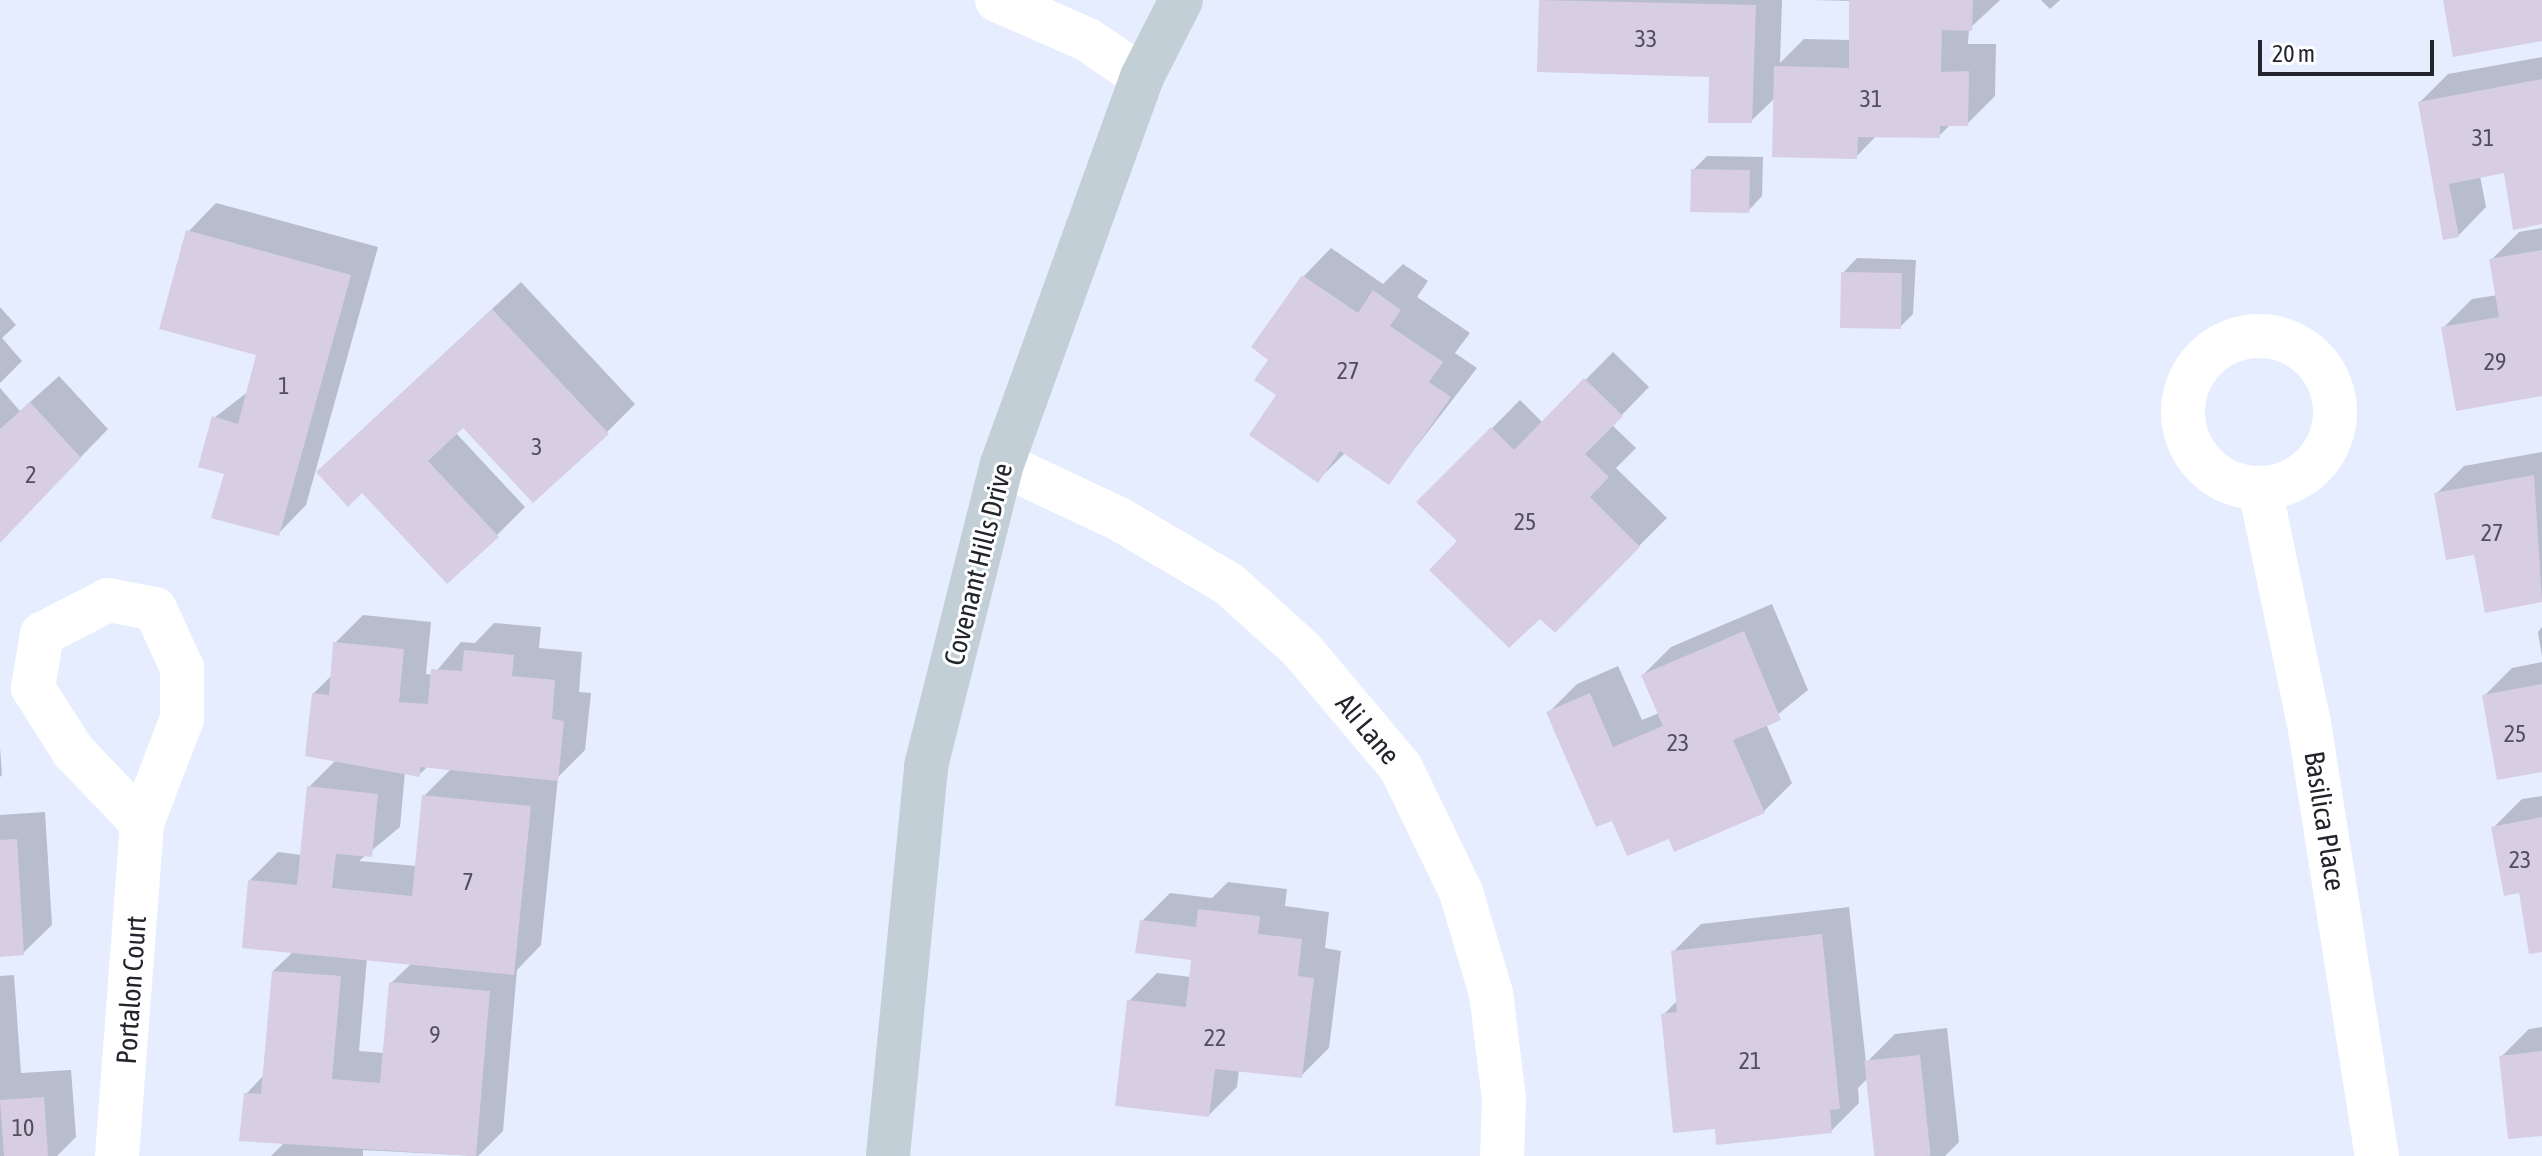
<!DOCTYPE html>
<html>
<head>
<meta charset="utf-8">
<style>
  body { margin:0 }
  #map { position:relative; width:2542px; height:1156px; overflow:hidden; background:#e6edfe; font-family:"Asap Condensed",sans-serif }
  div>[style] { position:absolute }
  .shadow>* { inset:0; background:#0003 }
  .building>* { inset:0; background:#d7cee4; transform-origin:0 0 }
  .street>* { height:44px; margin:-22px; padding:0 22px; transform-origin:22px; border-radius:22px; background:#fff }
  .street>.ring { margin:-22px; padding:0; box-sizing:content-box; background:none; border:44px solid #fff; border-radius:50% }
  .secondary>* { height:44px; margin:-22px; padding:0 22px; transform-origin:22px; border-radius:22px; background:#c3cfd7 }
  span { translate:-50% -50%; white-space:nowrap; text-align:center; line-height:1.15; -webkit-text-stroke:6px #fff; paint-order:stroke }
  .number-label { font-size:24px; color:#504f5b }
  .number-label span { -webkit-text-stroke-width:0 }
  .street-label { font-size:28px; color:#23252d }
  .scale { position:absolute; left:2258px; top:40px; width:176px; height:36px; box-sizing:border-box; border:4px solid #23252d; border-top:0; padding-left:10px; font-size:24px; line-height:28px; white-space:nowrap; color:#23252d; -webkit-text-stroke:6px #fff; paint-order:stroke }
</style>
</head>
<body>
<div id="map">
  <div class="shadow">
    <div style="clip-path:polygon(1541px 0,1782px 0,1780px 63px,1804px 39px,1851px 40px,1851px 1px,1813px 0,2000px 0,1969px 29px,1968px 44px,1996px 44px,1995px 96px,1967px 124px,1951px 124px,1939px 136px,1877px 135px,1856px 157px,1775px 98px,1751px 121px,1711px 76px,1539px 70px)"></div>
    <div style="clip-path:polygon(2041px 0,2060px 0,2050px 9px)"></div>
    <div style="clip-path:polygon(2542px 57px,2542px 222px,2506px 171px,2480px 176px,2486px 207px,2458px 236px,2420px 102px,2448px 74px)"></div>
    <div style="clip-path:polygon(1707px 156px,1763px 157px,1762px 196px,1748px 211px,1693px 170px)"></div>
    <div style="clip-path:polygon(216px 203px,378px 247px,306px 505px,278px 534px,227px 472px,214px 418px,249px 391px,259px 354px,188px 232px)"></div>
    <div style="clip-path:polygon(2542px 228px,2542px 394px,2444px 327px,2472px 299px,2498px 295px,2491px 260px,2519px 232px)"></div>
    <div style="clip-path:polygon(1331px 248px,1383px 284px,1403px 264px,1428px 281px,1417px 297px,1470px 333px,1455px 353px,1477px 368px,1389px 482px,1345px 453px,1318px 480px,1279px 395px,1271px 359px,1304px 276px)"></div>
    <div style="clip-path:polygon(1857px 258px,1916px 260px,1913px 314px,1899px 328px,1843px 273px)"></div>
    <div style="clip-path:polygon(521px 282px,635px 404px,607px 432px,463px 425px,455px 432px,525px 507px,497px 535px,347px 444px)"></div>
    <div style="clip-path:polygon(0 307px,16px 325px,2px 338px,22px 361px,0 383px)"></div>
    <div style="clip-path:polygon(1613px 352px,1649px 387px,1612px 425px,1636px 448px,1616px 468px,1667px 518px,1555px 630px,1419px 502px,1520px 400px,1543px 423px)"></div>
    <div style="clip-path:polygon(59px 376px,108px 429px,0 540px,0 388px,20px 411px)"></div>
    <div style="clip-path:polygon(2542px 452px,2542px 600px,2486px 610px,2476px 552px,2436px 494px,2464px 466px)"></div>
    <div style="clip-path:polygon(1772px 604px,1808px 690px,1766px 724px,1792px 783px,1764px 811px,1670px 836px,1613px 819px,1549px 712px,1577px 684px,1618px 666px,1642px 720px,1659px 713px,1643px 675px,1671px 647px)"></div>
    <div style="clip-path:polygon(evenodd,363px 615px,431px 622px,426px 674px,433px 675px,461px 642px,475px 643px,494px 623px,541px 627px,539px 648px,582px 652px,579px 692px,591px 693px,585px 750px,558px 777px,541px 945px,517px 970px,503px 1131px,478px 1156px,363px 1150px,363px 1156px,271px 1156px,284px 1143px,246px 1094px,264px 1075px,273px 971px,294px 951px,250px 880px,278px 852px,302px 855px,309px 787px,336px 760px,314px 693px,332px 675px,335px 643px,363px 615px,428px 766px,452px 768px,424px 796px,417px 866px,359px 861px,400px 827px,405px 772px,419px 775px,428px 766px,363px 615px,367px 958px,412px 963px,391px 983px,385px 1053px,359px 1051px,367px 958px)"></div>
    <div style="clip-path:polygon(2542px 627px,2542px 657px,2538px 632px)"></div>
    <div style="clip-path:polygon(2542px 662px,2542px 770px,2484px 696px,2512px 668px)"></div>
    <div style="clip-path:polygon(0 747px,2px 775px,0 777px)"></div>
    <div style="clip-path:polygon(2542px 796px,2542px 950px,2494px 827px,2522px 799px)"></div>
    <div style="clip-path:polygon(45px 812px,52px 925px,23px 953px,0 957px,0 815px)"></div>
    <div style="clip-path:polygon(1228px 882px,1287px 889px,1285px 906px,1329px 912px,1325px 948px,1341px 951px,1329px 1048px,1301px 1076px,1239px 1069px,1237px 1087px,1209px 1115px,1129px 1001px,1157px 973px,1191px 977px,1193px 958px,1142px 921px,1170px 893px,1212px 898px)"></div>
    <div style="clip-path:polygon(1849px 907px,1866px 1063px,1895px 1034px,1947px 1028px,1959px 1142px,1945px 1156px,1876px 1156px,1868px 1078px,1858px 1088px,1859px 1103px,1831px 1131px,1717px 1126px,1663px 1015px,1678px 1000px,1673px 952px,1701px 924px)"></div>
    <div style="clip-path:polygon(14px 975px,21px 1073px,71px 1070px,76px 1137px,57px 1156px,0 1156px,0 976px)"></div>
    <div style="clip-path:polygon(2542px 1027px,2542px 1134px,2501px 1057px,2529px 1029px)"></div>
  </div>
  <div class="building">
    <div style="clip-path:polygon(1539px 0,1756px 5px,1752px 123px,1708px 123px,1709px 77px,1537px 72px)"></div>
    <div style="clip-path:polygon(1849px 0,1973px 0,1972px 31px,1942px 30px,1941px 72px,1969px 71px,1968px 126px,1940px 126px,1940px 138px,1858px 137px,1857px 159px,1772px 157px,1774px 66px,1849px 68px)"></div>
    <div style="clip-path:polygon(2443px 0,2542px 0,2542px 41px,2453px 57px)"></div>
    <div style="clip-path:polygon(2542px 79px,2542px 224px,2513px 230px,2504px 173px,2449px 184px,2459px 237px,2443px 240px,2418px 102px)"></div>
    <div style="left:1691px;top:169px;width:59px;height:43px;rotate:1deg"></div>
    <div style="clip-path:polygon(186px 230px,351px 275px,279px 536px,211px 518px,224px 474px,198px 467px,212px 416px,238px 424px,256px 355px,159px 329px)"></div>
    <div style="clip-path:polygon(2542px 250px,2542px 396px,2456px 411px,2441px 327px,2499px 317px,2489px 259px)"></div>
    <div style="left:1841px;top:272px;width:61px;height:56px;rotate:1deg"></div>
    <div style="clip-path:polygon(1302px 275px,1358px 313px,1373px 290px,1401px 310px,1390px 326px,1443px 362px,1429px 382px,1451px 397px,1389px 485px,1340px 451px,1318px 483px,1249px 435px,1276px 395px,1254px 380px,1268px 360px,1251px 347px)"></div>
    <div style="clip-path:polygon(492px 309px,609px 434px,533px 503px,463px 428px,428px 461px,499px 537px,447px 584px,362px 493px,348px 507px,316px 472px)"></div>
    <div style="clip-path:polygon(1584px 378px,1623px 416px,1585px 454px,1609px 477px,1590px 497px,1640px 547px,1555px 633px,1540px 619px,1509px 648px,1429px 570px,1457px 541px,1416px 502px,1491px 427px,1514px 450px)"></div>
    <div style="clip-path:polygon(30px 402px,81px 458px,0 543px,0 429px)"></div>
    <div style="clip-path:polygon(2534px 475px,2542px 602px,2485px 613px,2474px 555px,2446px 560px,2434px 493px)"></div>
    <div style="clip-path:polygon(1744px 631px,1781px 720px,1733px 740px,1765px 813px,1674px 852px,1669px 839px,1627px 856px,1612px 821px,1596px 827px,1546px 712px,1590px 693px,1613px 747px,1663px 726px,1641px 675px)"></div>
    <div style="clip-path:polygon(333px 642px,404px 649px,399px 702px,428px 704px,431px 669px,462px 671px,464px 650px,514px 655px,512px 676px,555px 680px,552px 719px,564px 721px,558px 781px,420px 767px,420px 777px,305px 756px,312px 693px,329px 695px)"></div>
    <div style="clip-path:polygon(2542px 684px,2542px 772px,2497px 780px,2482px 695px)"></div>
    <div style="clip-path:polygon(307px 786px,378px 794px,372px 857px,336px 854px,332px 888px,412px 896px,422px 795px,531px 806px,514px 975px,242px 948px,248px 880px,297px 885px)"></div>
    <div style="clip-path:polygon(2542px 817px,2542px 952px,2529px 954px,2519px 893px,2504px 896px,2491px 827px)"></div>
    <div style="clip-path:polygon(17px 839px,24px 955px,0 957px,0 840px)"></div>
    <div style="clip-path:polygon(1198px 909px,1260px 916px,1258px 934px,1302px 939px,1298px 976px,1314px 978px,1302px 1078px,1215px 1069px,1209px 1117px,1115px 1106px,1127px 1000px,1186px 1007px,1191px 960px,1135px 953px,1140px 920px,1196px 927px)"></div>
    <div style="clip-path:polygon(1822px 934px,1840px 1109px,1830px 1110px,1832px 1133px,1716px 1145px,1715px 1129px,1673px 1133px,1661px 1014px,1677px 1012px,1671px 951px)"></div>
    <div style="clip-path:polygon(272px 971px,341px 976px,332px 1079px,380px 1083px,389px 982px,490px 991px,476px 1156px,239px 1141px,244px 1093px,261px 1094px)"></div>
    <div style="clip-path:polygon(2542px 1051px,2542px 1136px,2508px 1139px,2499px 1056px)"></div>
    <div style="left:1920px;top:1055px;width:101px;height:56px;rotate:84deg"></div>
    <div style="left:44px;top:1097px;width:59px;height:44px;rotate:86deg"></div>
  </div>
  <div class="street">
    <div style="left:997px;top:0;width:99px;rotate:23.7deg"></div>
    <div style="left:1088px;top:40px;width:65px;rotate:34.4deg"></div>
    <div class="ring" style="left:2183px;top:336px;width:108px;height:108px"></div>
    <div style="left:1002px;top:464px;width:129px;rotate:25.2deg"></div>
    <div style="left:1119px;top:519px;width:128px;rotate:30.6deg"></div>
    <div style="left:1229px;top:584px;width:98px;rotate:42.1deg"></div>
    <div style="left:1302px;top:650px;width:154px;rotate:50deg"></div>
    <div style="left:1401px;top:768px;width:138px;rotate:64.2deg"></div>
    <div style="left:1461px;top:892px;width:105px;rotate:73.5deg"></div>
    <div style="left:1491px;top:993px;width:107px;rotate:83deg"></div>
    <div style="left:1504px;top:1099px;width:57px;rotate:92deg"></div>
    <div style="left:2260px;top:489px;width:239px;rotate:78.2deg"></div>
    <div style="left:2309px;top:723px;width:438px;rotate:81.1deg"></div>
    <div style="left:117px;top:1156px;width:334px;rotate:-85.7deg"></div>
    <div style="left:142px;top:823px;width:111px;rotate:-69deg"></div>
    <div style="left:182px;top:719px;width:51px;rotate:-90deg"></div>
    <div style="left:182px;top:668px;width:65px;rotate:-114.6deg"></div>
    <div style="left:155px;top:609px;width:48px;rotate:-169.2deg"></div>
    <div style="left:108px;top:600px;width:74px;rotate:152.7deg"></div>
    <div style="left:42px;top:634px;width:55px;rotate:99.5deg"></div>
    <div style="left:33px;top:688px;width:75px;rotate:57.6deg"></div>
    <div style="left:73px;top:751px;width:100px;rotate:46.2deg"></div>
  </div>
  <div class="secondary">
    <div style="left:888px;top:1156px;width:392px;rotate:-84.4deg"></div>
    <div style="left:926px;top:766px;width:311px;rotate:-75.9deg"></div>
    <div style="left:1002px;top:464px;width:412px;rotate:-70.1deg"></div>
    <div style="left:1142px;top:77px;width:86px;rotate:-63.1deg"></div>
  </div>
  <div class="number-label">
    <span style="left:1646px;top:39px">33</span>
    <span style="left:1871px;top:99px">31</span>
    <span style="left:2483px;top:138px">31</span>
    <span style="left:2495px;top:362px">29</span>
    <span style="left:1348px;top:371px">27</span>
    <span style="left:284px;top:386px">1</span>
    <span style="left:537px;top:447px">3</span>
    <span style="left:31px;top:475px">2</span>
    <span style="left:1525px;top:522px">25</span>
    <span style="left:2492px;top:533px">27</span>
    <span style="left:2515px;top:734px">25</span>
    <span style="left:1678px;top:743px">23</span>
    <span style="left:2520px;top:860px">23</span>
    <span style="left:468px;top:882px">7</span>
    <span style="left:435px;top:1035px">9</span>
    <span style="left:1215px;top:1038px">22</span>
    <span style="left:1750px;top:1061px">21</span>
    <span style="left:23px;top:1128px">10</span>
  </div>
  <div class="street-label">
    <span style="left:978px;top:564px;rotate:-76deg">Covenant Hills Drive</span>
    <span style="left:1368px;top:729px;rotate:50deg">Ali Lane</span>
    <span style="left:2325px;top:821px;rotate:81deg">Basilica Place</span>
    <span style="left:131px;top:990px;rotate:-86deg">Portalon Court</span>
  </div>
  <div class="scale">20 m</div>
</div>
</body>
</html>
